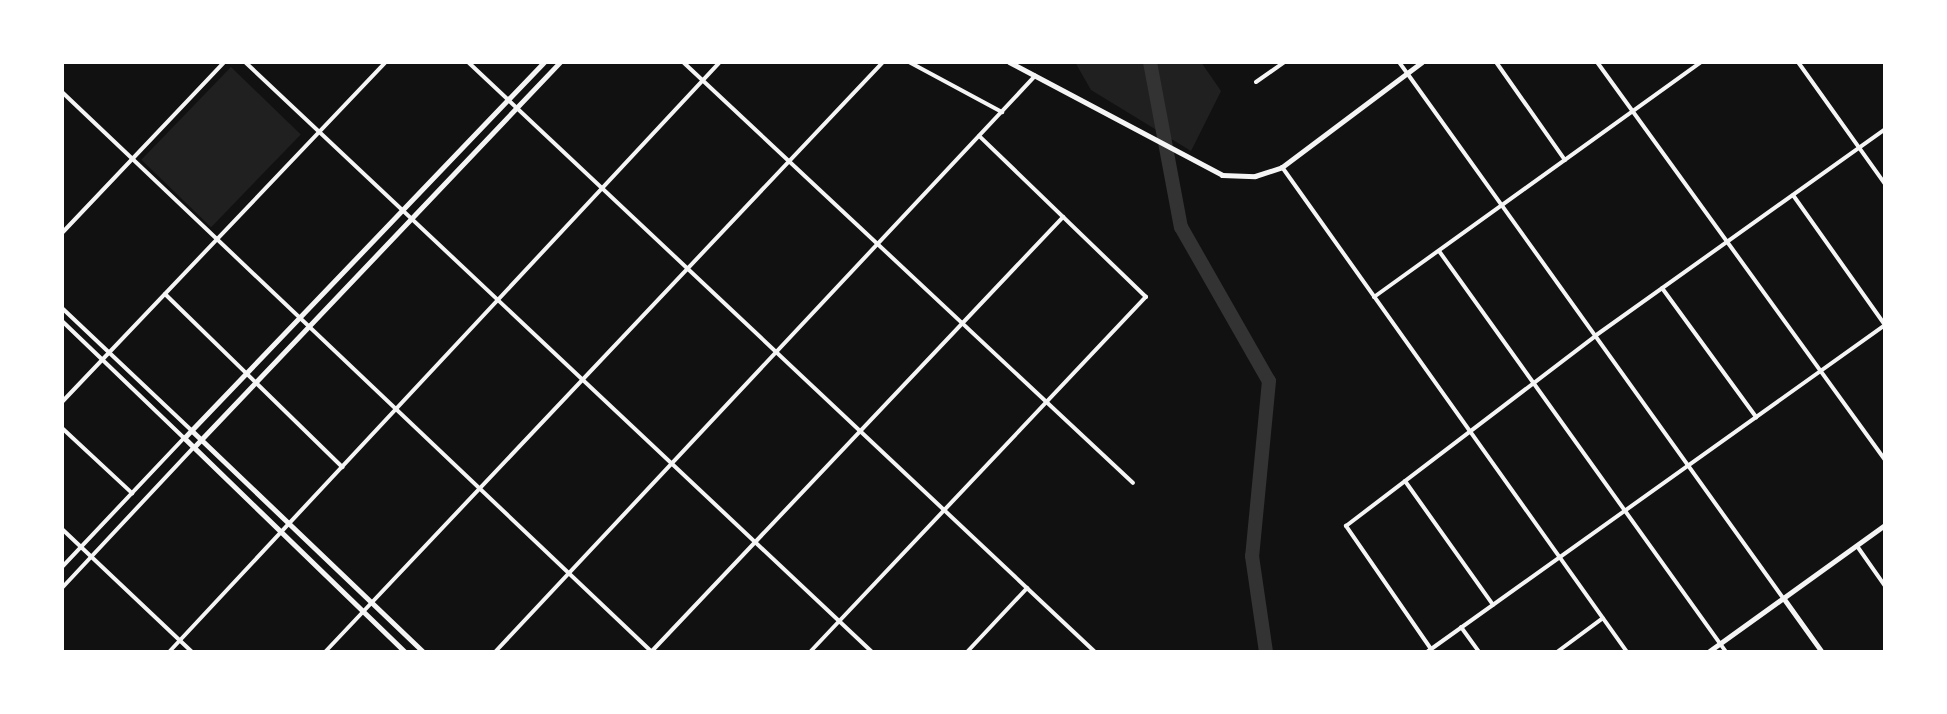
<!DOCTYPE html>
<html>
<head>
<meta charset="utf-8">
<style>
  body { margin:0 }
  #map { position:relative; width:1947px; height:714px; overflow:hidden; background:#111; font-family:Bitter,serif }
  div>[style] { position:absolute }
  .green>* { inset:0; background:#202020; transform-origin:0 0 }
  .river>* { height:14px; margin:-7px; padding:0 7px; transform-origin:7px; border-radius:7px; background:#333 }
  .minor>* { height:4px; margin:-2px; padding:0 2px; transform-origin:2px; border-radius:2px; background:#f5f5f5 }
  .tertiary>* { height:4px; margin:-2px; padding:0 2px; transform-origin:2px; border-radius:2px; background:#f5f5f5 }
  .secondary>* { height:5px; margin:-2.5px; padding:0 2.5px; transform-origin:2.5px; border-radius:2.5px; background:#f5f5f5 }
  span { translate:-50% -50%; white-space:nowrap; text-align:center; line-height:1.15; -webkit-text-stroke:8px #fff; paint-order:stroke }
  .frame { position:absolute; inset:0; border:64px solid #fff; pointer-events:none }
</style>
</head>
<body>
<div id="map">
  <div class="green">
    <div style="clip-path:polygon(1075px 62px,1201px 62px,1221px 91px,1191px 151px,1091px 90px)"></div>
    <div style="left:231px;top:67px;width:97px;height:129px;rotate:44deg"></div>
  </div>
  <div class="river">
    <div style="left:1150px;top:62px;width:168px;rotate:79.4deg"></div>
    <div style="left:1181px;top:227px;width:177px;rotate:60.3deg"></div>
    <div style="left:1269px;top:381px;width:176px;rotate:95.5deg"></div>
    <div style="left:1252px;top:556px;width:97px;rotate:81.7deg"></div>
  </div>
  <div class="minor">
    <div style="left:245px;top:62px;width:861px;rotate:43.26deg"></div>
    <div style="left:468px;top:62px;width:861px;rotate:43.26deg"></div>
    <div style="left:683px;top:62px;width:616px;rotate:43.09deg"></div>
    <div style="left:909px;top:62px;width:106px;rotate:28.3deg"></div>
    <div style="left:1399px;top:62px;width:14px;rotate:54deg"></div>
    <div style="left:1496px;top:62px;width:120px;rotate:54.9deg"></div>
    <div style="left:1597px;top:62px;width:491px;rotate:54.1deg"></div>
    <div style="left:1798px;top:62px;width:150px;rotate:54.5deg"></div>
    <div style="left:62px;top:63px;width:1px;rotate:-45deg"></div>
    <div style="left:1256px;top:82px;width:35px;rotate:-35deg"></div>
    <div style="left:62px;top:92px;width:813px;rotate:43.51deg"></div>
    <div style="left:1282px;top:167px;width:595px;rotate:54.57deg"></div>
    <div style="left:62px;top:233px;width:236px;rotate:-46.5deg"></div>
    <div style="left:1439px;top:251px;width:493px;rotate:54.4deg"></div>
    <div style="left:1662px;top:288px;width:160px;rotate:53.9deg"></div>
    <div style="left:165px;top:294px;width:248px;rotate:44.3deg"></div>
    <div style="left:1374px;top:297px;width:403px;rotate:-35.7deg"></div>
    <div style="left:62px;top:402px;width:470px;rotate:-46.4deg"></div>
    <div style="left:62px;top:428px;width:96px;rotate:42.9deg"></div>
    <div style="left:1405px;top:481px;width:152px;rotate:54.6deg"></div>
    <div style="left:62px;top:529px;width:179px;rotate:43.4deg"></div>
    <div style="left:1857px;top:546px;width:49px;rotate:55deg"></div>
    <div style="left:1461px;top:627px;width:31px;rotate:54deg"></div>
    <div style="left:1431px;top:649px;width:150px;rotate:-124.6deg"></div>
    <div style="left:1346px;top:526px;width:313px;rotate:-37.3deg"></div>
    <div style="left:1595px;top:336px;width:356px;rotate:-35.5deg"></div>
    <div style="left:652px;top:651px;width:598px;rotate:-46.56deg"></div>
    <div style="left:169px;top:652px;width:807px;rotate:-46.96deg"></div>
    <div style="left:325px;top:652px;width:812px;rotate:-46.6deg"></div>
    <div style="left:495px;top:652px;width:790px;rotate:-46.85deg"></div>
    <div style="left:810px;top:652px;width:489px;rotate:-46.6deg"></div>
    <div style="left:1146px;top:297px;width:232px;rotate:-136deg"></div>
    <div style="left:967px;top:652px;width:88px;rotate:-46.8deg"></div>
    <div style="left:1427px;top:652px;width:563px;rotate:-35.53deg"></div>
    <div style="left:1885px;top:325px;width:159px;rotate:-125.3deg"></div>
    <div style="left:1557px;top:652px;width:57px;rotate:-36.5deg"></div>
  </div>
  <div class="tertiary">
    <div style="left:1407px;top:73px;width:646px;rotate:54.39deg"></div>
    <div style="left:62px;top:308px;width:178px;rotate:43.4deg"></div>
    <div style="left:62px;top:321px;width:169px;rotate:43.8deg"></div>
    <div style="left:184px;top:438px;width:178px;rotate:133.4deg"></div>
    <div style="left:62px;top:588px;width:193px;rotate:-46.9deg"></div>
  </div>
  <div class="secondary">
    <div style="left:1009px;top:62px;width:241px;rotate:27.9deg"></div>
    <div style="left:1222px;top:175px;width:33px;rotate:2deg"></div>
    <div style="left:1255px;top:176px;width:28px;rotate:-18deg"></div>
    <div style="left:1282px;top:167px;width:175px;rotate:-36.9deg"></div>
    <div style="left:191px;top:430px;width:321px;rotate:43.7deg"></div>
    <div style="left:194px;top:447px;width:531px;rotate:-46.45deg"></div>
    <div style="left:1784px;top:599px;width:65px;rotate:54.4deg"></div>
    <div style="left:405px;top:652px;width:308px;rotate:-135.9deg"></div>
    <div style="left:184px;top:438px;width:521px;rotate:-46.25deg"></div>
    <div style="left:1708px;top:652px;width:218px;rotate:-35.7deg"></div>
  </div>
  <div class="frame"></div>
</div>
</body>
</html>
